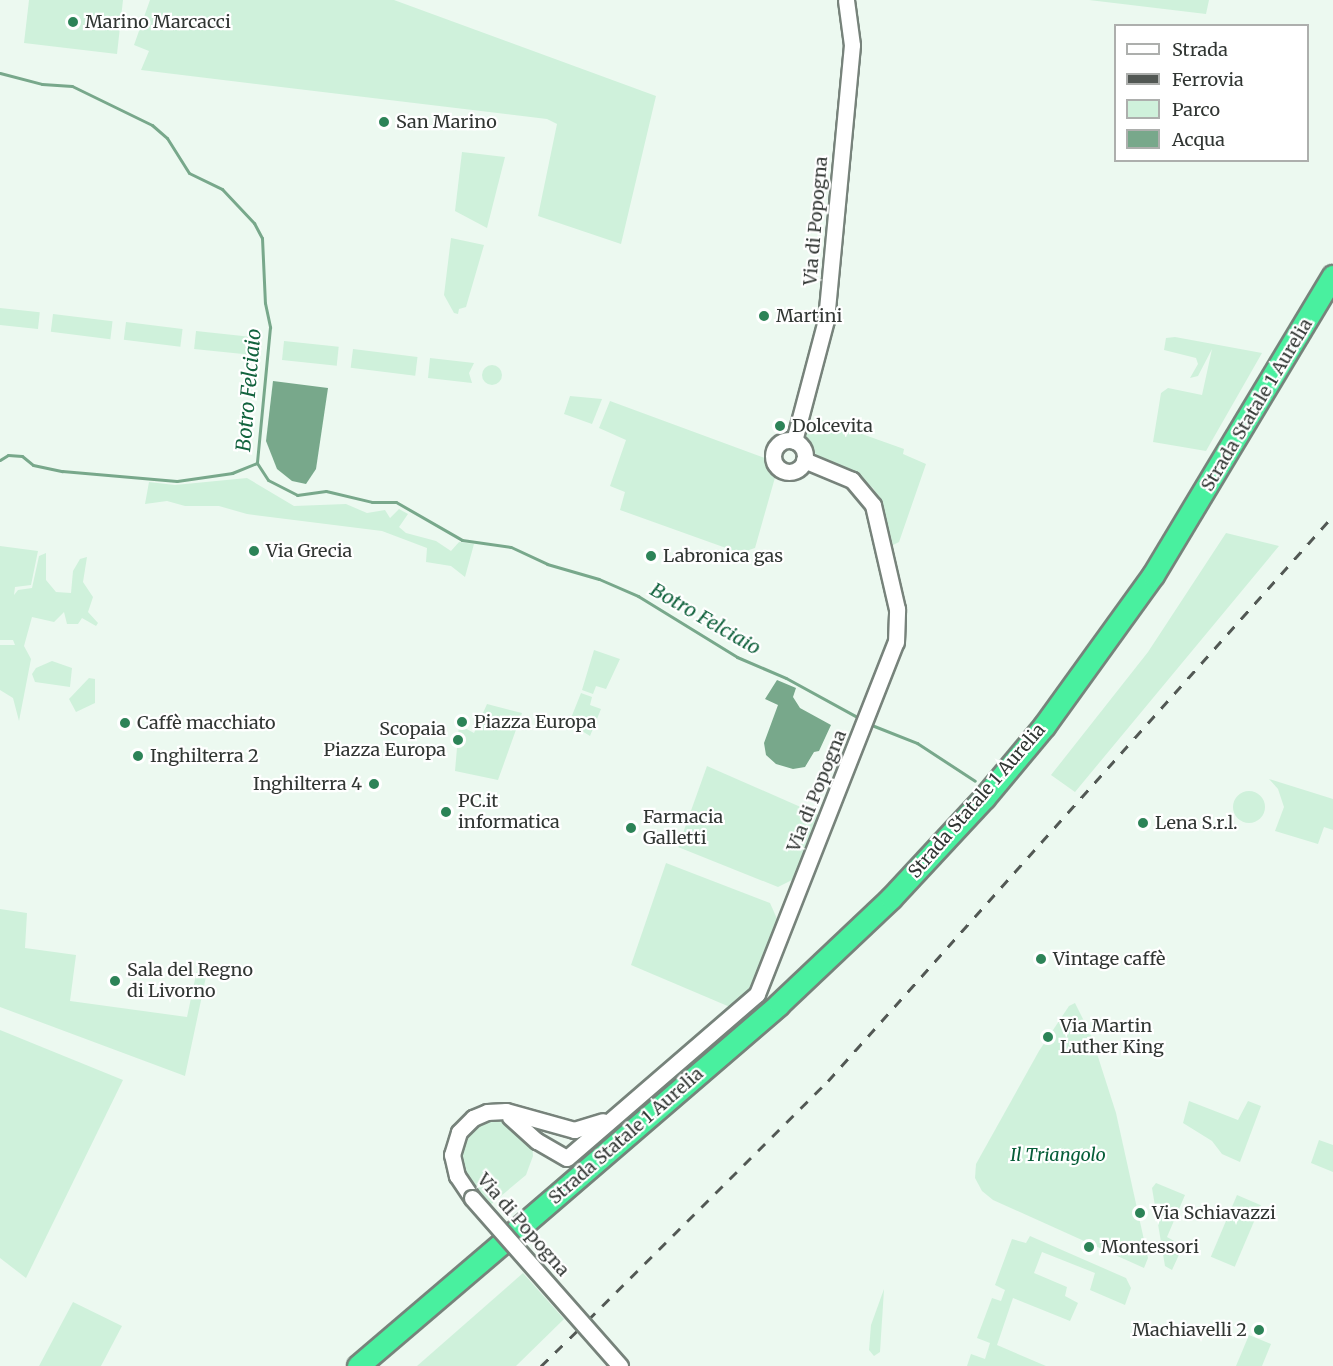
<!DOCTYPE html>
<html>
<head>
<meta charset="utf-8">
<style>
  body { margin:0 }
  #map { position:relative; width:1333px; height:1366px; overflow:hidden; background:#ecf9f0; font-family:Merriweather,serif }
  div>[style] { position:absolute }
  .green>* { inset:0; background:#cff1db; transform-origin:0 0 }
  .round { border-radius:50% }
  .water>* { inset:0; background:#78a88b }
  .stream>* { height:3px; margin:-1.5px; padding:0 1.5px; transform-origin:1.5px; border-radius:1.5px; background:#78a88b }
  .roads { filter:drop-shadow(2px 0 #77837b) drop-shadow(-2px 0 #77837b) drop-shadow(0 2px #77837b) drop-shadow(0 -2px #77837b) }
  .secondary>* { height:15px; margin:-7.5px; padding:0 7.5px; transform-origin:7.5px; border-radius:7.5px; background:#fff }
  .secondary>.ring { margin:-7.5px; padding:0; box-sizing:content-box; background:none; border:15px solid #fff; border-radius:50% }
  .highway>* { height:21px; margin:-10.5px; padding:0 10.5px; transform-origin:10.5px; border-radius:10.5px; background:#49f09f }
  .rail>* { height:3px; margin-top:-1.5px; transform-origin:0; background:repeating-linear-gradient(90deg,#525854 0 10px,transparent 0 20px) }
  .bridges { filter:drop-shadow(2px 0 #77837b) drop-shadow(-2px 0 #77837b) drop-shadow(0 2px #77837b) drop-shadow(0 -2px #77837b) }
  .secondary-bridge>* { height:15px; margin:-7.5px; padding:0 7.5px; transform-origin:7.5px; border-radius:7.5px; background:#fff }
  .dots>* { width:16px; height:16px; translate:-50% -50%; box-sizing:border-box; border:3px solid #fff; border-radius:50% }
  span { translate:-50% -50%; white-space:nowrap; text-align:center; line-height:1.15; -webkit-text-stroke:4.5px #fff; paint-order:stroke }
  .poi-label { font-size:18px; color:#313633 }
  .left { translate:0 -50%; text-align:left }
  .right { translate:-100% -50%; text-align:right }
  .street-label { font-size:18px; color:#313633 }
  .park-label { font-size:18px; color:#075e39; font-style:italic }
  .water-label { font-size:20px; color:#12633e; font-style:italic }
  .legend { position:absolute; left:1114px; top:24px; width:195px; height:138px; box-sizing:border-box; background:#fff; border:2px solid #adafad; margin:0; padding:8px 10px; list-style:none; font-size:18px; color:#313633 }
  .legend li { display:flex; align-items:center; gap:12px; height:30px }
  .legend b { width:30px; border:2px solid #adafad }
</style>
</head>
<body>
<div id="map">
  <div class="green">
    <div style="clip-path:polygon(29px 0,123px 0,117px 54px,24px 43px)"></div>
    <div style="clip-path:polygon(150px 0,394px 0,656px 96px,621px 244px,538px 216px,557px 124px,547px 119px,141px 70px,149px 51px,134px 45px)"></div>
    <div style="clip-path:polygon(1089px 0,1209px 0,1206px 14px)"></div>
    <div style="clip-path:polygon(462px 152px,505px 157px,487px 228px,455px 211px)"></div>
    <div style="clip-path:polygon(451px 238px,484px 245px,466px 307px,459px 309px,458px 314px,454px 313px,444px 295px)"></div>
    <div style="left:0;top:308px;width:40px;height:17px;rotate:6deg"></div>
    <div style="left:53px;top:314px;width:60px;height:18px;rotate:7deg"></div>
    <div style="left:126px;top:322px;width:57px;height:18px;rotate:7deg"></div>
    <div style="left:196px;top:331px;width:54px;height:18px;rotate:6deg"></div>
    <div style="clip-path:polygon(1175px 337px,1262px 353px,1206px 451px,1153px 442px,1161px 393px,1168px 388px,1202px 395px,1212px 349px,1198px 376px,1190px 378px,1198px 364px,1196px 358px,1164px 350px,1166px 338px)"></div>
    <div style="left:284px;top:341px;width:55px;height:19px;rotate:6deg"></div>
    <div style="left:353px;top:349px;width:65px;height:19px;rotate:7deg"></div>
    <div style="clip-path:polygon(430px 358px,474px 363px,469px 373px,472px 383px,428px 378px)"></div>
    <div class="round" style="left:482px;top:365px;width:20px;height:20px"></div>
    <div style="clip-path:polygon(570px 396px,602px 399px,592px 424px,564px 414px)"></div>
    <div style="clip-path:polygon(610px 401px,765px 458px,776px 474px,755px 548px,740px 553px,620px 510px,625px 492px,610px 486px,626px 440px,599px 428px)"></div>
    <div style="clip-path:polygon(820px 419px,904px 449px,903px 454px,926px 464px,899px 542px,893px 545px,881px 501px,873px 488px,847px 468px,817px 456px,805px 440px,806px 426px,818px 430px)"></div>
    <div style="clip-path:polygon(247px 478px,294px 506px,346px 504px,367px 513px,385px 510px,390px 518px,399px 509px,408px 514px,399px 527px,406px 533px,436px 541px,451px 551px,459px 542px,474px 544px,465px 577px,451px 566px,426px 562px,427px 548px,382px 531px,247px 514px,219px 506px,185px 506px,167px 501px,145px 504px,149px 482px,175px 485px)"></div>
    <div style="clip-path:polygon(1226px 533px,1279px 546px,1075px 792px,1051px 775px,1148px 652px)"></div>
    <div style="clip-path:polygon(0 546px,38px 551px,31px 585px,15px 587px,14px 595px,18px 590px,32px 588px,39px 556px,46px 553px,46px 580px,56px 592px,71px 593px,73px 571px,80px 559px,87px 557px,83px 582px,93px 597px,88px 612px,98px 623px,96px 626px,82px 618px,78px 624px,67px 624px,64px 612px,54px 622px,32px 617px,24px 646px,31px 659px,19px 721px,13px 698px,0 690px,0 645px,15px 645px,13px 640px,0 640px)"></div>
    <div style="clip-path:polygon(594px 650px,620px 659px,606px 689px,596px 686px,593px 694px,582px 690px)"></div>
    <div style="clip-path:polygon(52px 661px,72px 668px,70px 687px,35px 682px,32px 674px,36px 668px)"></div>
    <div style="clip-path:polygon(89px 678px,95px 679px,95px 703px,76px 712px,69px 699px)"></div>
    <div style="clip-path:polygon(581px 693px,592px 697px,590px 705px,601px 709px,590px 736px,569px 723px)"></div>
    <div style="clip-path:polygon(487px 704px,522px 713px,498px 780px,455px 771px,459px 725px,474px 733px)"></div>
    <div style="clip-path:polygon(707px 766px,821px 816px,794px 879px,778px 887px,678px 847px)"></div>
    <div style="clip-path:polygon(1269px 779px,1333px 799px,1333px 830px,1324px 827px,1318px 844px,1275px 831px,1284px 807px,1278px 789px)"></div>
    <div class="round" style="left:1233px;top:791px;width:32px;height:32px"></div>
    <div style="clip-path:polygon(666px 863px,770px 903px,778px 921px,754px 984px,730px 1007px,631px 965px)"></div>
    <div style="clip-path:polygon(0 909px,27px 913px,25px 948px,76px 955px,70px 1001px,187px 1017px,197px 970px,207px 972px,185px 1076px,0 1007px)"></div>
    <div style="clip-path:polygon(1075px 1003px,1091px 1035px,1116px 1113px,1148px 1258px,1144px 1268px,993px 1200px,982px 1191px,975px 1178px,976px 1164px,1039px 1051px,1069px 1006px)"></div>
    <div style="clip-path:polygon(0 1030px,123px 1080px,26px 1278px,0 1258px)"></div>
    <div style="clip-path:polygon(1189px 1101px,1238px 1120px,1248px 1101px,1261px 1106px,1240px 1162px,1222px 1154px,1212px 1141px,1183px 1123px)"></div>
    <div style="clip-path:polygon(488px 1116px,509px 1120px,532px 1144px,533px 1156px,526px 1175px,489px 1206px,464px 1173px,460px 1146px,468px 1129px)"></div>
    <div style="clip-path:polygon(1319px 1140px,1333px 1145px,1333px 1172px,1311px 1163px)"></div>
    <div style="clip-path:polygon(1156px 1183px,1185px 1195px,1167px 1237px,1183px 1246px,1172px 1270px,1165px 1266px,1152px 1188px)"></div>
    <div style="left:1237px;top:1195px;width:26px;height:67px;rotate:23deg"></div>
    <div style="clip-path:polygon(1030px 1236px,1126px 1278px,1131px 1288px,1125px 1305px,1090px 1290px,1095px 1273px,1042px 1252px,1034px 1273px,1067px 1287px,1065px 1296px,1078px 1303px,1070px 1321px,1013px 1298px,997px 1345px,1046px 1366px,967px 1366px,971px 1354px,985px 1359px,990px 1343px,977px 1338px,992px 1298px,1001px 1301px,1005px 1290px,995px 1285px,1012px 1239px,1026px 1243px)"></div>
    <div style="clip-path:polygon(523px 1273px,564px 1319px,516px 1366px,417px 1366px)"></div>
    <div style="clip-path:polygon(884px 1289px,880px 1352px,874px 1356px,869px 1350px,871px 1325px)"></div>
    <div style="clip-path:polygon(73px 1302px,122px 1326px,101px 1366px,39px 1366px)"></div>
    <div style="clip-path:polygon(1249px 1335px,1271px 1344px,1262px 1366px,1236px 1366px)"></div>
  </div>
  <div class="water">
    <div style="clip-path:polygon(273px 381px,328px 388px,316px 469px,306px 484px,292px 481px,277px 469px,266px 441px)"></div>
    <div style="clip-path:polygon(777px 680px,796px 688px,793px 697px,800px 708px,831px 725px,819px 751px,814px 752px,805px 767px,793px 769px,776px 764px,766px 755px,764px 743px,778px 705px,765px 699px)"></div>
  </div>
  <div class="stream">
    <div style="left:0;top:73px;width:43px;rotate:14.7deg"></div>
    <div style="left:42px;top:84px;width:30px;rotate:4deg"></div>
    <div style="left:72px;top:86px;width:89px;rotate:26deg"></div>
    <div style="left:152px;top:125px;width:20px;rotate:41deg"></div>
    <div style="left:167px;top:138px;width:41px;rotate:57.8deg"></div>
    <div style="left:189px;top:173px;width:37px;rotate:26deg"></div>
    <div style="left:222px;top:189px;width:47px;rotate:46.7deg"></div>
    <div style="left:254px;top:223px;width:17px;rotate:62deg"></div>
    <div style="left:262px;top:238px;width:65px;rotate:87.4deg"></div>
    <div style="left:265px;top:303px;width:25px;rotate:78deg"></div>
    <div style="left:270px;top:327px;width:137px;rotate:95.5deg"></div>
    <div style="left:257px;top:463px;width:20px;rotate:57deg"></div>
    <div style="left:268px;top:480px;width:33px;rotate:27deg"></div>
    <div style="left:297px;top:495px;width:29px;rotate:-8deg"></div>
    <div style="left:326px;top:491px;width:47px;rotate:13.4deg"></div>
    <div style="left:372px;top:502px;width:24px"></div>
    <div style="left:396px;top:502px;width:76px;rotate:29.9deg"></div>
    <div style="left:462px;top:540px;width:49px;rotate:8.1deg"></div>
    <div style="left:511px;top:547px;width:40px;rotate:25deg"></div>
    <div style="left:547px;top:564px;width:54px;rotate:16.1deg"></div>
    <div style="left:599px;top:579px;width:43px;rotate:23.6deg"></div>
    <div style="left:638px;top:596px;width:116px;rotate:31.6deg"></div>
    <div style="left:737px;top:657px;width:53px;rotate:23.2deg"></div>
    <div style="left:786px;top:678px;width:85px;rotate:28.7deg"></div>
    <div style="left:0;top:460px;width:9px;rotate:-32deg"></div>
    <div style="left:8px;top:455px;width:14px;rotate:4deg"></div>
    <div style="left:22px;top:456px;width:14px;rotate:39deg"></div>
    <div style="left:33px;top:465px;width:30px;rotate:12deg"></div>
    <div style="left:62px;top:471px;width:115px;rotate:5deg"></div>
    <div style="left:177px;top:481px;width:56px;rotate:-8.3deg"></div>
    <div style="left:232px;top:473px;width:27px;rotate:-22deg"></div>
    <div style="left:869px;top:724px;width:52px;rotate:21.6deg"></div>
    <div style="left:917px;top:743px;width:69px;rotate:33.2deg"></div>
  </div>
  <div class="roads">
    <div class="secondary">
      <div class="ring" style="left:773px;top:440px;width:17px;height:17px"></div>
      <div style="left:794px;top:441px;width:125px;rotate:-75.2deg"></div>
      <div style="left:826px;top:320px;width:276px;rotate:-84.6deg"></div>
      <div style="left:852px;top:45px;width:45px;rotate:-97.6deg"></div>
      <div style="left:510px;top:1117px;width:36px;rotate:42deg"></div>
      <div style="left:537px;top:1141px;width:34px;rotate:30deg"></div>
      <div style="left:567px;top:1158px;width:251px;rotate:-40.8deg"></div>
      <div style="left:757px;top:994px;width:378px;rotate:-68.5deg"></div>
      <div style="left:896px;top:642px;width:33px;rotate:-88deg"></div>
      <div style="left:897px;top:609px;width:107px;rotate:-103deg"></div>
      <div style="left:873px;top:505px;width:33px;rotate:-130deg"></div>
      <div style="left:852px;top:480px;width:52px;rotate:-157.4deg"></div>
      <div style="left:472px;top:1198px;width:27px;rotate:-124deg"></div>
      <div style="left:457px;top:1176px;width:22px;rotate:-103deg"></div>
      <div style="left:452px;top:1155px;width:24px;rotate:-73deg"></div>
      <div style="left:459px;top:1132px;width:20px;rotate:-45deg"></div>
      <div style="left:473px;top:1118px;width:15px;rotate:-23deg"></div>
      <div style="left:487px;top:1112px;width:19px;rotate:-3deg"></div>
      <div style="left:506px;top:1111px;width:71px;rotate:15.6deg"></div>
      <div style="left:574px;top:1130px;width:30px;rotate:-17deg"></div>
    </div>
    <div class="highway">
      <div style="left:512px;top:1234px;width:352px;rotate:-40.7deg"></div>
      <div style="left:779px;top:1004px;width:154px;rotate:-43.4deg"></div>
      <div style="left:891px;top:898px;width:137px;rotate:-47.1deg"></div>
      <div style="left:984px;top:798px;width:94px;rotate:-50.2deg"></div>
      <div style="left:1044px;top:726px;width:186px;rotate:-54.2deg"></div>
      <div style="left:1153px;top:575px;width:349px;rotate:-59deg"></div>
      <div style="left:358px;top:1366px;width:189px;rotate:-40.5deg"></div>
    </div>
  </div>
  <div class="rail">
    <div style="left:588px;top:1320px;width:339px;rotate:-44.9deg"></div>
    <div style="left:828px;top:1081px;width:758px;rotate:-48.21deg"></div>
    <div style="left:541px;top:1366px;width:52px;rotate:-44.2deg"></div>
  </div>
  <div class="bridges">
    <div class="secondary-bridge">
      <div style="left:472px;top:1198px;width:224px;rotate:48.6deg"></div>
    </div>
  </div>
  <div class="dots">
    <div style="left:73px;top:22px;background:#2c8357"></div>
    <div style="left:384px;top:122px;background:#2c8357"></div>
    <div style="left:764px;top:316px;background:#2c8357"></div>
    <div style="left:780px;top:426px;background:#2c8357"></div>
    <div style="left:254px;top:551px;background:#2c8357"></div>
    <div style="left:651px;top:556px;background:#2c8357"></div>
    <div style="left:462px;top:722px;background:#2c8357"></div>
    <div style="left:125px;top:723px;background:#2c8357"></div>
    <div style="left:458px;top:740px;background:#2c8357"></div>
    <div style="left:138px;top:756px;background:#2c8357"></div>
    <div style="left:374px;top:784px;background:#2c8357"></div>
    <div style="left:446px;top:812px;background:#2c8357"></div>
    <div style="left:1143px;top:823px;background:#2c8357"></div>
    <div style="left:631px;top:828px;background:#2c8357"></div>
    <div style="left:1041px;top:959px;background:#2c8357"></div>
    <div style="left:115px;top:981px;background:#2c8357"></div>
    <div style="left:1048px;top:1037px;background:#2c8357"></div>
    <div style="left:1140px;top:1213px;background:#2c8357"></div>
    <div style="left:1089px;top:1247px;background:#2c8357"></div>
    <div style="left:1259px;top:1330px;background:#2c8357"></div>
  </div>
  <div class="poi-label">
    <span class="left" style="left:85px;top:22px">Marino Marcacci</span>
    <span class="left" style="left:396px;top:122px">San Marino</span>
    <span class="left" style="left:776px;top:316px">Martini</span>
    <span class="left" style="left:792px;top:426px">Dolcevita</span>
    <span class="left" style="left:266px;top:551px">Via Grecia</span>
    <span class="left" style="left:663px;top:556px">Labronica gas</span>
    <span class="left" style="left:474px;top:722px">Piazza Europa</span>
    <span class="left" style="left:137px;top:723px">Caffè macchiato</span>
    <span class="right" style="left:446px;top:740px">Scopaia<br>Piazza Europa</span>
    <span class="left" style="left:150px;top:756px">Inghilterra 2</span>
    <span class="right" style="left:362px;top:784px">Inghilterra 4</span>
    <span class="left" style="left:458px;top:812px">PC.it<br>informatica</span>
    <span class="left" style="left:643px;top:828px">Farmacia<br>Galletti</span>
    <span class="left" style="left:1155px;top:823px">Lena S.r.l.</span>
    <span class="left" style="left:1053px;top:959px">Vintage caffè</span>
    <span class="left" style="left:127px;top:981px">Sala del Regno<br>di Livorno</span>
    <span class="left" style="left:1060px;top:1037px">Via Martin<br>Luther King</span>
    <span class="left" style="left:1152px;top:1213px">Via Schiavazzi</span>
    <span class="left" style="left:1101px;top:1247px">Montessori</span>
    <span class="right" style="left:1247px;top:1330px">Machiavelli 2</span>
  </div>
  <div class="street-label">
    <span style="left:816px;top:221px;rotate:-85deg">Via di Popogna</span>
    <span style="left:1257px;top:405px;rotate:-59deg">Strada Statale 1 Aurelia</span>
    <span style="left:817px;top:791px;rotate:-68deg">Via di Popogna</span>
    <span style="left:977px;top:801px;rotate:-49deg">Strada Statale 1 Aurelia</span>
    <span style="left:626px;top:1136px;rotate:-41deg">Strada Statale 1 Aurelia</span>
    <span style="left:523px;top:1225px;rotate:49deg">Via di Popogna</span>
  </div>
  <div class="park-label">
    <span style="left:1058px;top:1155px">Il Triangolo</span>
  </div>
  <div class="water-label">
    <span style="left:248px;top:390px;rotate:-85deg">Botro Felciaio</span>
    <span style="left:706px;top:618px;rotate:30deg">Botro Felciaio</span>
  </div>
  <ul class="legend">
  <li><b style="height:8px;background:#fff"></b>Strada</li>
  <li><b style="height:8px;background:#525854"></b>Ferrovia</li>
  <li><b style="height:16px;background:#cff1db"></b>Parco</li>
  <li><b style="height:16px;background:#78a88b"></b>Acqua</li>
  </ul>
</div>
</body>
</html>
